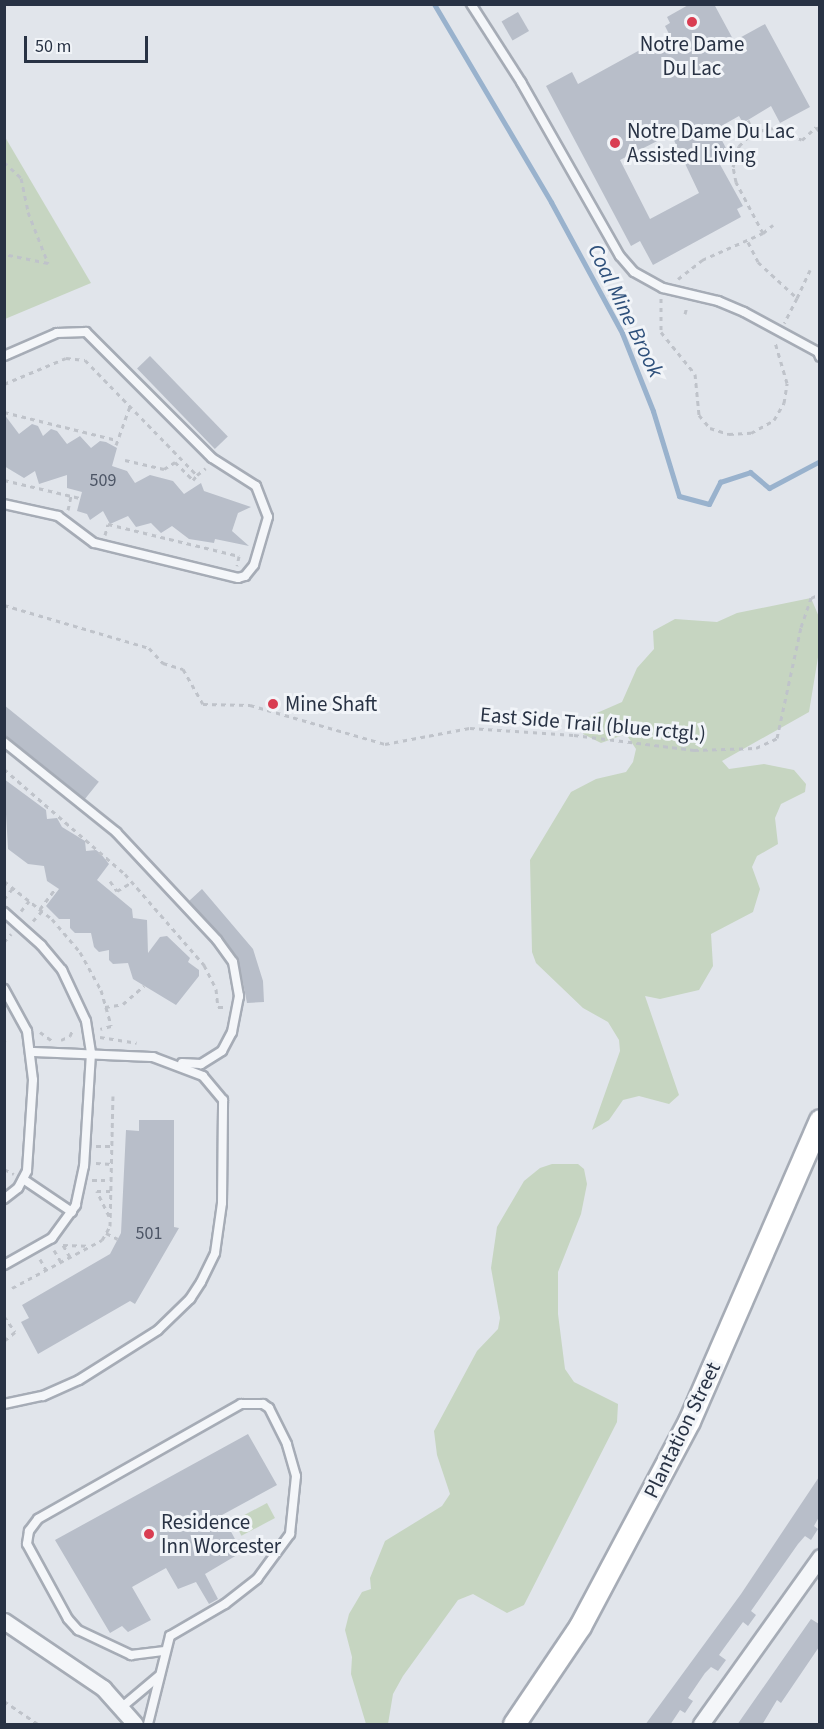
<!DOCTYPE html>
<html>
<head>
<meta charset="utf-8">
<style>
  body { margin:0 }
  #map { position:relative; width:824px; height:1729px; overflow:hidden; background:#e1e5eb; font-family:"Source Sans 3",sans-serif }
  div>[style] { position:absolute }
  .green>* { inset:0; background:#c6d5c1; transform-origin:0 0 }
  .stream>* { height:5px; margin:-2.5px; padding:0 2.5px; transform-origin:2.5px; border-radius:2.5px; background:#99b2cd }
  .building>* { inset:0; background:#b8bec9; transform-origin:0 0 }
  .path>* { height:3px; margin-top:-1.5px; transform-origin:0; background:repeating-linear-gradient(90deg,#bfc3ca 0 4.5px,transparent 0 9px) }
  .roads { filter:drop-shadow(2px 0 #a6acb6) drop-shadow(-2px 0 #a6acb6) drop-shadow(0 2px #a6acb6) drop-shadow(0 -2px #a6acb6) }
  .service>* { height:8px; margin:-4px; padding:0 4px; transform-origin:4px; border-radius:4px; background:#f4f6f9 }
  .minor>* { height:15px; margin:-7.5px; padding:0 7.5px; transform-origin:7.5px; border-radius:7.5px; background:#f4f6f9 }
  .secondary>* { height:21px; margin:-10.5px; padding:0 10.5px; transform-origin:10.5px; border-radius:10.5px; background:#fff }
  .dots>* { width:16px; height:16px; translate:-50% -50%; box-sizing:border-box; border:3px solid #f1f4f8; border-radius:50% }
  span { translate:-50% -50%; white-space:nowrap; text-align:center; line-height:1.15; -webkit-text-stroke:6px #f1f4f8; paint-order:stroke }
  .number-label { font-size:18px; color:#4c5565 }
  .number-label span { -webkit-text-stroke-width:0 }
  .poi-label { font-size:21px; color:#283244 }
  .left { translate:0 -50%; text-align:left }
  .street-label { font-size:21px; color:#283244 }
  .water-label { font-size:22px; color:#2e507b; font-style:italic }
  .frame { position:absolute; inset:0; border:6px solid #283244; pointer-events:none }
  .scale { position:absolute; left:24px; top:36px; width:124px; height:27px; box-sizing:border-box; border:3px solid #283244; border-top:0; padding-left:8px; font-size:18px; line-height:21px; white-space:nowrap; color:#283244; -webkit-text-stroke:4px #f1f4f8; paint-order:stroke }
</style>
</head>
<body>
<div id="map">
  <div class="green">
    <div style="clip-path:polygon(5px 137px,91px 283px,5px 319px,4px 319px)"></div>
    <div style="clip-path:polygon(811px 598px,819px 617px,820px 645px,809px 712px,722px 761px,729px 769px,764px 764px,794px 770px,806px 784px,805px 792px,781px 804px,775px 818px,778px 844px,757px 856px,752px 867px,760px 889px,753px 912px,711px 934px,713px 966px,699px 990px,660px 999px,645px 996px,679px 1095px,669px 1104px,639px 1096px,623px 1100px,609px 1120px,592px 1130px,620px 1051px,619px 1040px,608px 1022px,583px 1008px,536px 963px,532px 952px,530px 860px,571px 792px,596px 779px,626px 772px,633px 762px,636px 749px,626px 734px,601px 743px,583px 734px,590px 716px,622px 702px,637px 668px,654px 649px,653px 631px,675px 619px,717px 622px,737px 613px)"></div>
    <div style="clip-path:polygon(552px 1164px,578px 1164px,584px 1169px,587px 1184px,581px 1214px,558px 1272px,558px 1314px,565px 1369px,574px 1382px,618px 1404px,617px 1422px,524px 1605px,507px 1613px,473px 1594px,458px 1600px,403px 1676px,393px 1694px,388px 1724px,366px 1724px,351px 1674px,352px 1657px,345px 1630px,349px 1614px,362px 1592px,371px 1589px,370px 1578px,385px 1541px,442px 1506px,450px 1494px,437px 1455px,434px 1431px,477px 1351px,498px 1329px,500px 1318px,491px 1268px,497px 1227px,524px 1181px,540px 1168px)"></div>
    <div style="left:267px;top:1503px;width:17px;height:38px;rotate:62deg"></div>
  </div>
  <div class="stream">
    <div style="left:434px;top:4px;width:230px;rotate:59.4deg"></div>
    <div style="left:551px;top:202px;width:149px;rotate:61.5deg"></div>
    <div style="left:622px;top:333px;width:84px;rotate:68.3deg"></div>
    <div style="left:653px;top:411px;width:89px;rotate:73deg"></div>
    <div style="left:679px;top:496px;width:31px;rotate:15deg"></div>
    <div style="left:709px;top:504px;width:25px;rotate:-63deg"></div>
    <div style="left:720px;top:482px;width:32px;rotate:-18deg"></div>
    <div style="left:750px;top:472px;width:25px;rotate:40deg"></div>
    <div style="left:769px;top:488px;width:58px;rotate:-27.9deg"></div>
  </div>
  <div class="building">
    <div style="clip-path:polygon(evenodd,690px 4px,714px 4px,734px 41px,765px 24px,810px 107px,780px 123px,771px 106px,743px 123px,739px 116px,716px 129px,728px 152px,717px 159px,743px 206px,737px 209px,741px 217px,653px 265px,640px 241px,631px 246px,546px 86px,572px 72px,578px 84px,669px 34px,665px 26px,670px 23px,667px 17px,690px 4px,671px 134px,699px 193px,650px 219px,620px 160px,671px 134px)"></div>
    <div style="left:518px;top:12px;width:22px;height:19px;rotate:60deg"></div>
    <div style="left:150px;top:356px;width:112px;height:18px;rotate:46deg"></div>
    <div style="clip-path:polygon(4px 414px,19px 434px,32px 424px,38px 426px,43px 436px,51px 429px,57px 431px,67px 444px,80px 436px,91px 448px,100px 441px,106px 442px,117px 448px,112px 466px,127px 471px,135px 483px,150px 475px,173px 481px,184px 494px,201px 483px,204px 491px,251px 507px,238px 513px,232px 531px,249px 546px,215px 539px,214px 543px,189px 539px,172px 526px,161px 533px,151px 523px,136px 527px,128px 516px,110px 524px,103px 511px,90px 520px,87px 514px,77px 511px,82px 492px,67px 488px,67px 475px,39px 484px,35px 471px,24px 478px,4px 466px)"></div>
    <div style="left:4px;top:705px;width:122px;height:23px;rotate:39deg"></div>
    <div style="clip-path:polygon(4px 779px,46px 810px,47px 819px,57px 818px,62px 827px,85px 841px,86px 851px,96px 850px,101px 854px,109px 864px,97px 880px,132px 909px,133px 918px,147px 920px,148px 953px,160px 937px,167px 936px,190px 958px,188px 962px,199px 970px,199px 976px,176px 1005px,133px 979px,128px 963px,113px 964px,109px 960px,109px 950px,99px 952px,94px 947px,91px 933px,75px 933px,70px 928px,70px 919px,59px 919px,46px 906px,59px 889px,47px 881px,44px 866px,28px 864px,8px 849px)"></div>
    <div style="clip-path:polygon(202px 889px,253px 949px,263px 981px,264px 1002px,247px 1003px,238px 958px,189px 901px)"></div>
    <div style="clip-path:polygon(139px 1120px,174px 1120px,174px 1227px,179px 1228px,135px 1304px,130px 1301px,38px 1354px,21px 1322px,29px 1318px,22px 1305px,110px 1254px,121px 1233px,126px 1130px,139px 1131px)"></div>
    <div style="clip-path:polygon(248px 1434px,277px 1485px,222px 1515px,242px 1552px,205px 1574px,218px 1599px,209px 1604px,196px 1582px,178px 1589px,166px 1568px,132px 1587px,151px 1620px,128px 1632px,122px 1626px,110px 1633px,55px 1540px)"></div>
    <div style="clip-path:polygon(819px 1477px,819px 1517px,814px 1526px,818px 1529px,811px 1540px,805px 1536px,798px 1544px,751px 1611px,756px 1615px,748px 1626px,743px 1622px,724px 1648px,719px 1655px,726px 1660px,718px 1671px,711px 1667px,705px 1673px,688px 1698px,693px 1701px,685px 1713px,680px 1710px,670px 1725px,645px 1725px,741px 1594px)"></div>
    <div style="clip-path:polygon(811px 1619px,819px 1624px,819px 1647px,781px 1703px,777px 1700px,762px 1725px,737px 1725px)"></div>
  </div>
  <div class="path">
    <div style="left:748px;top:120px;width:13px;rotate:67deg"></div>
    <div style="left:4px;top:162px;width:23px;rotate:43deg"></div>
    <div style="left:21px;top:178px;width:35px;rotate:78deg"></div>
    <div style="left:28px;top:212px;width:55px;rotate:68.6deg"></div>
    <div style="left:48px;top:263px;width:45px;rotate:-168.4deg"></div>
    <div style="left:763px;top:233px;width:13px;rotate:-39deg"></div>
    <div style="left:748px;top:242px;width:22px;rotate:63deg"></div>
    <div style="left:758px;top:262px;width:53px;rotate:42.7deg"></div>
    <div style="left:797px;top:298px;width:28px;rotate:117deg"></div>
    <div style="left:678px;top:279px;width:31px;rotate:-38deg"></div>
    <div style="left:702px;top:260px;width:67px;rotate:-23.9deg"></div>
    <div style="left:763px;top:233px;width:58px;rotate:-117.9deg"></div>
    <div style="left:736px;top:182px;width:15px;rotate:-101deg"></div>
    <div style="left:733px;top:167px;width:22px;rotate:-74deg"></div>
    <div style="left:739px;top:146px;width:20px;rotate:-45deg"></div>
    <div style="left:753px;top:132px;width:21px;rotate:-11deg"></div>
    <div style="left:774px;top:128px;width:30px;rotate:23deg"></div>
    <div style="left:802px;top:140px;width:19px;rotate:-43deg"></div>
    <div style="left:816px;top:127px;width:6px;rotate:51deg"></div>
    <div style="left:661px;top:298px;width:34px;rotate:90deg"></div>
    <div style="left:661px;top:332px;width:54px;rotate:51deg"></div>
    <div style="left:695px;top:374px;width:41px;rotate:84.4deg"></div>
    <div style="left:699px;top:415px;width:17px;rotate:50deg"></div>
    <div style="left:710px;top:428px;width:20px;rotate:18deg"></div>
    <div style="left:729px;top:434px;width:22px;rotate:-3deg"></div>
    <div style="left:751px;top:433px;width:26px;rotate:-29deg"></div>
    <div style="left:774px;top:420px;width:20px;rotate:-60deg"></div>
    <div style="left:784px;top:403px;width:20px;rotate:-81deg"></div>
    <div style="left:787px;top:383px;width:43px;rotate:-106.3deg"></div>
    <div style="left:797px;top:298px;width:31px;rotate:-65deg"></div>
    <div style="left:685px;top:314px;width:8px;rotate:-76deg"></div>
    <div style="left:4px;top:384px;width:67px;rotate:-22.8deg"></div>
    <div style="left:66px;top:358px;width:19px;rotate:6deg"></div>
    <div style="left:85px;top:360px;width:161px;rotate:45.8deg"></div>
    <div style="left:197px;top:475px;width:11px;rotate:-38deg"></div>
    <div style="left:4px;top:412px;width:115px;rotate:14deg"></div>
    <div style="left:116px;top:445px;width:41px;rotate:-70.3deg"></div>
    <div style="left:125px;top:460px;width:40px;rotate:13deg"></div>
    <div style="left:164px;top:469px;width:13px;rotate:-32deg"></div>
    <div style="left:175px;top:462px;width:25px;rotate:45deg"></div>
    <div style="left:193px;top:480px;width:6px;rotate:-51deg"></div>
    <div style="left:4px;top:480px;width:78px;rotate:13.3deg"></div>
    <div style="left:68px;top:510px;width:14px;rotate:-78deg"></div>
    <div style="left:105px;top:535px;width:11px;rotate:-75deg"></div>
    <div style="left:108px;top:524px;width:135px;rotate:13.7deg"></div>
    <div style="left:239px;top:556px;width:10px;rotate:101deg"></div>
    <div style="left:4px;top:605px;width:151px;rotate:16.5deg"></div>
    <div style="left:149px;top:648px;width:21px;rotate:47deg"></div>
    <div style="left:163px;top:663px;width:21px;rotate:17deg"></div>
    <div style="left:183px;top:669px;width:40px;rotate:60.3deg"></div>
    <div style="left:203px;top:704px;width:47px;rotate:1.2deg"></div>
    <div style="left:250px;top:705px;width:141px;rotate:16.1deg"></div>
    <div style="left:385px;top:744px;width:86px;rotate:-10.7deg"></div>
    <div style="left:470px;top:728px;width:104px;rotate:3.9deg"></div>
    <div style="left:574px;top:735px;width:121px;rotate:7.1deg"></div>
    <div style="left:694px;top:750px;width:62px;rotate:-1.8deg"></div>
    <div style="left:756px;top:748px;width:23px;rotate:-25deg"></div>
    <div style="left:777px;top:738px;width:114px;rotate:-77.8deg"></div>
    <div style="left:801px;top:627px;width:31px;rotate:-71deg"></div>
    <div style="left:811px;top:598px;width:10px;rotate:-24deg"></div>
    <div style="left:4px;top:769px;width:160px;rotate:41deg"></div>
    <div style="left:125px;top:874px;width:121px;rotate:49deg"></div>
    <div style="left:204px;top:965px;width:27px;rotate:63deg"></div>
    <div style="left:216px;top:989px;width:18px;rotate:84deg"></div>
    <div style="left:218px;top:1007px;width:7px"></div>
    <div style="left:4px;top:881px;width:61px;rotate:38.4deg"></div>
    <div style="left:52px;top:919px;width:43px;rotate:49.7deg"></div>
    <div style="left:80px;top:952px;width:43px;rotate:61.1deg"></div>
    <div style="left:101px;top:990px;width:37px;rotate:74deg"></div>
    <div style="left:111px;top:1026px;width:11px;rotate:165deg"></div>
    <div style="left:110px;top:881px;width:12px;rotate:55deg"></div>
    <div style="left:117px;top:891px;width:17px;rotate:-31deg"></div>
    <div style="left:4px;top:899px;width:14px;rotate:-51deg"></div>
    <div style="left:40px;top:909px;width:26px;rotate:-53deg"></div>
    <div style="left:21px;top:911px;width:13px;rotate:-51deg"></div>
    <div style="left:33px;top:921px;width:13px;rotate:-48deg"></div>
    <div style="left:4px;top:942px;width:11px;rotate:-49deg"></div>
    <div style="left:105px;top:1007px;width:18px;rotate:-9deg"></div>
    <div style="left:123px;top:1004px;width:28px;rotate:-41deg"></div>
    <div style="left:40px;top:1032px;width:14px;rotate:36deg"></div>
    <div style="left:100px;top:1037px;width:37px;rotate:9deg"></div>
    <div style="left:4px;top:1039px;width:3px;rotate:72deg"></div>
    <div style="left:61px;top:1040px;width:10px;rotate:-24deg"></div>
    <div style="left:70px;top:1036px;width:8px;rotate:-67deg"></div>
    <div style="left:96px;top:1146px;width:16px"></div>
    <div style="left:96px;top:1163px;width:16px;rotate:4deg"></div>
    <div style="left:4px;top:1169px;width:11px;rotate:27deg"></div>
    <div style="left:92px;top:1180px;width:19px"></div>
    <div style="left:109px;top:1216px;width:28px;rotate:-116deg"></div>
    <div style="left:97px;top:1191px;width:14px"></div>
    <div style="left:106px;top:1233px;width:13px;rotate:27deg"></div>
    <div style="left:54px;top:1250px;width:14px;rotate:60deg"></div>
    <div style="left:70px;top:1257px;width:14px;rotate:-120deg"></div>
    <div style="left:63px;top:1245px;width:25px;rotate:2deg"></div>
    <div style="left:40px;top:1259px;width:13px;rotate:61deg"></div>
    <div style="left:12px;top:1288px;width:102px;rotate:-28.1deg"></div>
    <div style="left:102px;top:1240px;width:16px;rotate:-60deg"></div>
    <div style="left:110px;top:1226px;width:130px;rotate:-88.7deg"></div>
    <div style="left:4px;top:1316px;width:19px;rotate:55deg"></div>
    <div style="left:15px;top:1332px;width:14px;rotate:141deg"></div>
    <div style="left:4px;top:1701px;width:41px;rotate:34.1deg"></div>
  </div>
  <div class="roads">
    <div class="service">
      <div style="left:471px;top:4px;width:93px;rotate:57.3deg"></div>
      <div style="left:521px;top:82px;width:200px;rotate:60.4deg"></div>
      <div style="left:620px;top:256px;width:21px;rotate:49deg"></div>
      <div style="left:634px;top:272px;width:33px;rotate:29deg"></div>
      <div style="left:663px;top:288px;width:57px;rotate:13.3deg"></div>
      <div style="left:718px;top:301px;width:28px;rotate:23deg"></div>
      <div style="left:744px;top:312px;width:84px;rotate:28.4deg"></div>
      <div style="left:818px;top:352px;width:5px;rotate:68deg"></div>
      <div style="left:4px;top:356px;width:58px;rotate:-23.5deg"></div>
      <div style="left:57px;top:333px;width:29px;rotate:-2deg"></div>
      <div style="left:86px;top:332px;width:178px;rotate:45deg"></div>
      <div style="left:212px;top:458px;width:52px;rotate:32.5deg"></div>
      <div style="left:256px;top:486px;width:33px;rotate:69deg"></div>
      <div style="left:268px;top:517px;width:50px;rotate:106.3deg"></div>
      <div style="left:254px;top:565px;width:14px;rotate:129deg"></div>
      <div style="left:245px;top:576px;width:7px;rotate:164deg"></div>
      <div style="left:238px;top:578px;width:148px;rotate:-166.3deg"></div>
      <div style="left:94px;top:543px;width:45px;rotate:-143.1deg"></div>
      <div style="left:58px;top:516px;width:55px;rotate:-167.5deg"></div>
      <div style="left:4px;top:742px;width:144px;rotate:38.8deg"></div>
      <div style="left:116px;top:832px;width:148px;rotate:46.9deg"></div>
      <div style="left:217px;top:940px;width:27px;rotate:54deg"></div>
      <div style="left:233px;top:962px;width:35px;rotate:80deg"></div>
      <div style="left:239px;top:996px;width:37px;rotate:101deg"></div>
      <div style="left:232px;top:1032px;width:21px;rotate:118deg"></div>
      <div style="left:222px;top:1051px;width:25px;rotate:148deg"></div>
      <div style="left:201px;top:1064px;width:19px;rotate:-177deg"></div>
      <div style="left:4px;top:912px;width:50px;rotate:41.7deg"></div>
      <div style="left:41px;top:945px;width:33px;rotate:50deg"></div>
      <div style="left:62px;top:970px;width:56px;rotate:64.8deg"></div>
      <div style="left:86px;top:1021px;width:32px;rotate:81deg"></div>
      <div style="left:91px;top:1053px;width:113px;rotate:93.5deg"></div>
      <div style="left:84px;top:1166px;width:40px;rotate:102deg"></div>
      <div style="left:76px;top:1205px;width:41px;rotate:126deg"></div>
      <div style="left:52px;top:1238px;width:55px;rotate:150.6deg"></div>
      <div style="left:4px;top:989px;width:48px;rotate:61.3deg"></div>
      <div style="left:27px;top:1031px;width:49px;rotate:83deg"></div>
      <div style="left:33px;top:1080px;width:91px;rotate:93.8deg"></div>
      <div style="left:27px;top:1171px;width:19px;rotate:118deg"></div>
      <div style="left:18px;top:1188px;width:18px;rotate:142deg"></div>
      <div style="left:23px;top:1179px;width:59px;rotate:34deg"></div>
      <div style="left:4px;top:1404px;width:40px;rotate:-12deg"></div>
      <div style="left:43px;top:1396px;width:39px;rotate:-24deg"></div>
      <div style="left:79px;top:1380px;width:93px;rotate:-32.3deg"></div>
      <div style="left:158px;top:1330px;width:45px;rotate:-44.1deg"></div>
      <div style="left:190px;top:1299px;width:20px;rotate:-57deg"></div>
      <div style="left:201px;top:1282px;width:32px;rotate:-64deg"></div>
      <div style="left:215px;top:1253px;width:50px;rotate:-82deg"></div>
      <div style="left:222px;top:1203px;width:103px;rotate:-89.4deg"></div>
      <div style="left:223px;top:1100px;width:31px;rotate:-130deg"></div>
      <div style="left:203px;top:1076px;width:53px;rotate:-159.2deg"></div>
      <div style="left:153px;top:1057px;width:121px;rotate:-177.6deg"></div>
      <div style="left:122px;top:1707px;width:48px;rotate:-40deg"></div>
      <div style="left:148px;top:1724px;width:91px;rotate:-76deg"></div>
      <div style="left:170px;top:1636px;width:64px;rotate:-30.2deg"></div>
      <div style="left:225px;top:1604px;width:41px;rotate:-38deg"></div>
      <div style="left:257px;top:1579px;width:56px;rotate:-53.7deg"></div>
      <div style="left:290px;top:1534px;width:58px;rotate:-84.1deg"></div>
      <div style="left:296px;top:1476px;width:33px;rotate:-106deg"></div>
      <div style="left:287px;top:1444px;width:40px;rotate:-116.6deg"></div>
      <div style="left:269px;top:1408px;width:7px;rotate:-146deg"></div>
      <div style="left:263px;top:1404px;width:22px;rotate:180deg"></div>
      <div style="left:241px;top:1404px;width:233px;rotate:150.5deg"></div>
      <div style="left:38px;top:1519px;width:15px;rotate:127deg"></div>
      <div style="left:29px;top:1531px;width:13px;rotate:99deg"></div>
      <div style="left:27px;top:1544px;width:85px;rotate:61.3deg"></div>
      <div style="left:68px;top:1619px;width:15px;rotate:48deg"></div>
      <div style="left:78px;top:1630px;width:59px;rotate:25.3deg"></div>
      <div style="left:131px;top:1655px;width:34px;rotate:-7deg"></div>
    </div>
    <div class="minor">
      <div style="left:4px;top:1621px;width:120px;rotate:34.1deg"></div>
      <div style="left:103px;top:1688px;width:48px;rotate:48.4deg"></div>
      <div style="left:701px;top:1724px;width:205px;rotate:-54.5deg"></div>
    </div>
    <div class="secondary">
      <div style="left:514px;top:1724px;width:118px;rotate:-56deg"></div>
      <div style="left:580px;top:1626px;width:232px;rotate:-62deg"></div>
      <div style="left:689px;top:1421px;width:328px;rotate:-66.5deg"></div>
    </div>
  </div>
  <div class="dots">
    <div style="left:692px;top:22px;background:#d93d52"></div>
    <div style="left:615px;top:143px;background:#d93d52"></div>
    <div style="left:273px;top:704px;background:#d93d52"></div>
    <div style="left:149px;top:1534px;background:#d93d52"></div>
  </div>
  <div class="number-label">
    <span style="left:103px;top:481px">509</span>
    <span style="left:149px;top:1234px">501</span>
  </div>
  <div class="poi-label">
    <span style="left:692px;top:56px">Notre Dame<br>Du Lac</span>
    <span class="left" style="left:627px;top:143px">Notre Dame Du Lac<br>Assisted Living</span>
    <span class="left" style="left:285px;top:704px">Mine Shaft</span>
    <span class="left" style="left:161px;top:1534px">Residence<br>Inn Worcester</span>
  </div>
  <div class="street-label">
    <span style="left:593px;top:724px;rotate:5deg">East Side Trail (blue rctgl.)</span>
    <span style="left:682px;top:1430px;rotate:-64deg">Plantation Street</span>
  </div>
  <div class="water-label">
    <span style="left:625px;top:311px;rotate:64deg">Coal Mine Brook</span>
  </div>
  <div class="frame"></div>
  <div class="scale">50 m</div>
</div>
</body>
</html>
